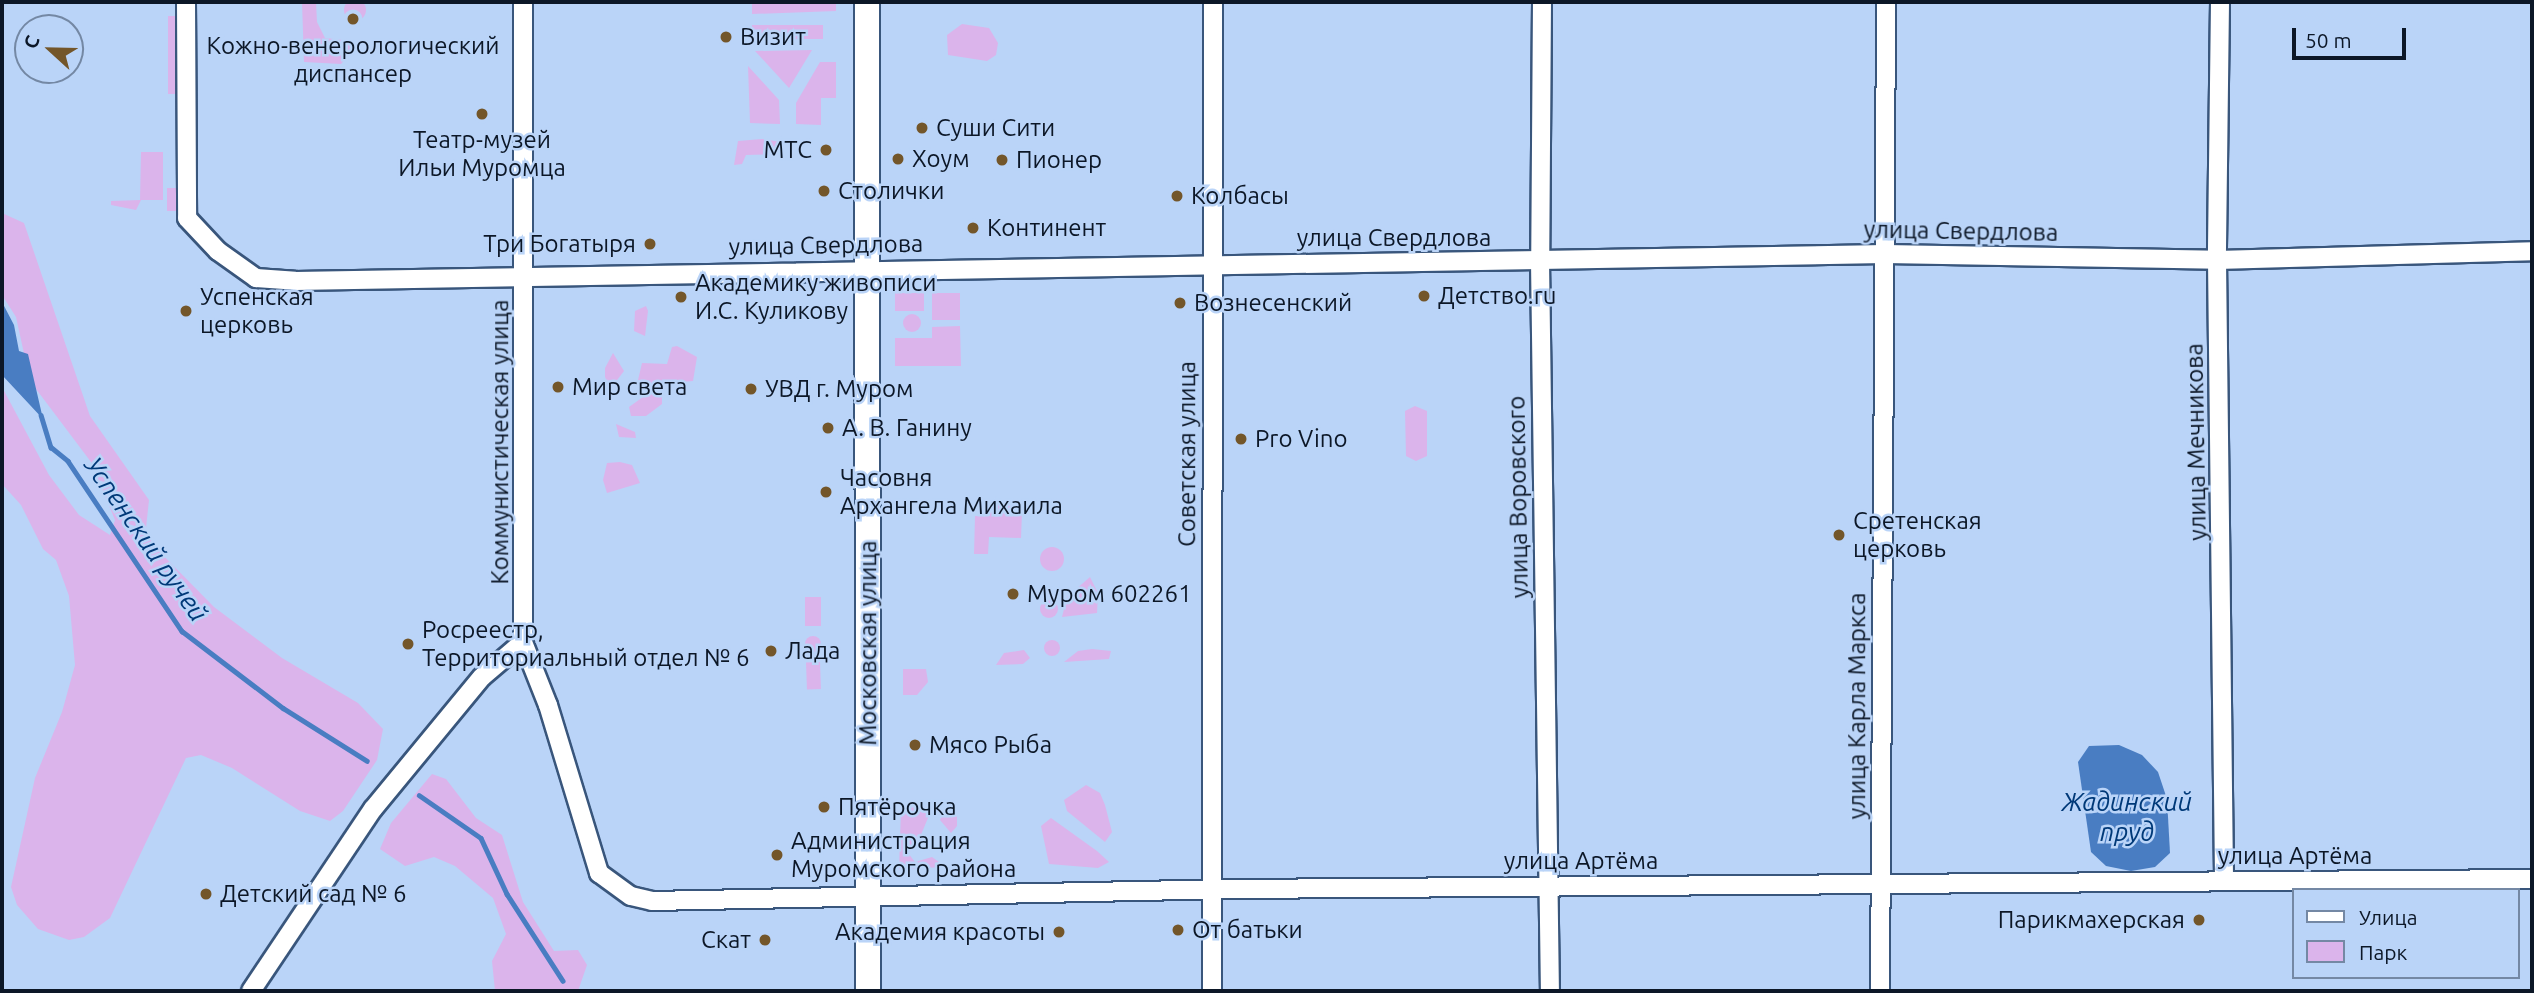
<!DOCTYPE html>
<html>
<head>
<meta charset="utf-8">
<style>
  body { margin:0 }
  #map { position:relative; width:2534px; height:993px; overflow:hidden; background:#bad4f8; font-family:Ubuntu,sans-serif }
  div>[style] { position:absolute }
  .green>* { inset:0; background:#dbb4eb; transform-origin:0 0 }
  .round { border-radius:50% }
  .water>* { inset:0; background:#497dc2 }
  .stream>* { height:4.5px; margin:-2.25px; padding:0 2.25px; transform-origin:2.25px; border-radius:2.25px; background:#497dc2 }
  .roads { filter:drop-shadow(2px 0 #39567c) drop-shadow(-2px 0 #39567c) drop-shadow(0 2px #39567c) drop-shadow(0 -2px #39567c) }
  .street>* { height:18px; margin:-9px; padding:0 9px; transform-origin:9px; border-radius:9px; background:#fff }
  .secondary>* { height:24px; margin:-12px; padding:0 12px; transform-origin:12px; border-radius:12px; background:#fff }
  .dots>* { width:19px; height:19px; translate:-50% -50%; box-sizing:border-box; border:4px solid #bad4f8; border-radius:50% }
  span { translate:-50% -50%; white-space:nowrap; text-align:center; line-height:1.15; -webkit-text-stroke:5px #bad4f8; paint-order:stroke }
  .poi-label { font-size:24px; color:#0c1727 }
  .left { translate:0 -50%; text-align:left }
  .right { translate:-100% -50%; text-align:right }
  .street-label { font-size:24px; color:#0c1727 }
  .water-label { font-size:26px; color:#003978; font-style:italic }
  .frame { position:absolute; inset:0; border:4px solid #0c1727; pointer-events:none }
  .legend { position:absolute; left:2292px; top:888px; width:228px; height:91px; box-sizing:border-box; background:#bad4f8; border:2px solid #7488a4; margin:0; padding:9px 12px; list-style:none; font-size:21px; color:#0c1727 }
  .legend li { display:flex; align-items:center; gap:14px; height:35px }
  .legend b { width:35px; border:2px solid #7488a4 }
  .north { position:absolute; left:14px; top:14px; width:70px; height:70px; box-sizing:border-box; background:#bad4f8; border:2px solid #7488a4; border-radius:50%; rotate:292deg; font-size:19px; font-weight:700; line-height:28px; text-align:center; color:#0c1727 }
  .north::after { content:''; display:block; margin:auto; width:24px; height:32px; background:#73562a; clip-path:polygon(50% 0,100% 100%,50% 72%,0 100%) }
  .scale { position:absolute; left:2292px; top:28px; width:114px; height:32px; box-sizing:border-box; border:4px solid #0c1727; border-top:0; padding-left:9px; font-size:21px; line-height:24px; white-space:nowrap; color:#0c1727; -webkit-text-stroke:5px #bad4f8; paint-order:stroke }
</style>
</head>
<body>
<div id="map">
  <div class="green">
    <div class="round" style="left:344px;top:-1px;width:22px;height:22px"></div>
    <div style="clip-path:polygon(302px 2px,316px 2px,317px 22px,325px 38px,351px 41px,352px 51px,341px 64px,304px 62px)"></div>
    <div style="clip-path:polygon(752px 2px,836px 2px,836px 11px,752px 14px)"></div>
    <div style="left:178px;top:16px;width:78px;height:10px;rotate:90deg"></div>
    <div style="clip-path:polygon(962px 24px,989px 28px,998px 43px,996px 55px,987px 61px,948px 55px,947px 35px)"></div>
    <div style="left:823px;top:25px;width:14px;height:71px;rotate:90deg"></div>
    <div style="clip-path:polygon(812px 50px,789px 88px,755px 51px)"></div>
    <div style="clip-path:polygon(820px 62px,836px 62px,836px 98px,821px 98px,821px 125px,796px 124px,796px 103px)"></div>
    <div style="clip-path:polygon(748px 66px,779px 100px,780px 124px,750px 123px)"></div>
    <div style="clip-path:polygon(762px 139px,781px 142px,777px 154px,746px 155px,742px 164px,734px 165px,738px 141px)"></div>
    <div style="clip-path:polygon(141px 152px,163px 152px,163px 200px,141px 200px,136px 210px,111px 205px,111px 201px,140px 200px)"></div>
    <div style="left:167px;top:188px;width:10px;height:23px"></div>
    <div style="clip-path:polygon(2px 213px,24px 223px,90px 416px,149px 500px,146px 528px,153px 545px,214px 607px,282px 658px,358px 703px,383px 729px,377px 760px,343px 811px,330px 821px,300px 811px,232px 768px,201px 755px,186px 758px,110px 918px,84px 937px,69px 940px,38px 929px,17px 905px,11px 887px,35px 778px,62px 712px,75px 665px,69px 596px,56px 560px,43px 549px,21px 505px,2px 484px,2px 387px,49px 475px,79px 515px,110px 535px,115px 520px,91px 462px,30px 381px,16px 317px,2px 295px)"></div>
    <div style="left:895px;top:293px;width:29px;height:18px"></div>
    <div style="left:932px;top:293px;width:28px;height:27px"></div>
    <div style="clip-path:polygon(646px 306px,648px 311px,645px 336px,634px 331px,635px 311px)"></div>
    <div class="round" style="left:903px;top:314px;width:18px;height:18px"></div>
    <div style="clip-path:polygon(960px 326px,961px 366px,895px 366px,895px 338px,932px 338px,932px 327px)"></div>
    <div style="clip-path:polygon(677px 346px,697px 357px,693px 381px,646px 385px,638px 380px,642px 363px,667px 364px,672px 347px)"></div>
    <div style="clip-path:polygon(613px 353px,624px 371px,611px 388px,605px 385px,605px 368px)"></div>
    <div style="clip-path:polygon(650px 392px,662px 393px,662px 404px,646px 416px,631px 416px,629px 407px)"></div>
    <div style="clip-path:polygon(1415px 406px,1427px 411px,1427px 456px,1416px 461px,1406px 456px,1405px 411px)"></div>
    <div style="clip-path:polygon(616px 424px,635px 432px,636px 438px,619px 437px)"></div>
    <div style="clip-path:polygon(620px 462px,632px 465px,640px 483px,607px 493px,603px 480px,607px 463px)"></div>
    <div style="clip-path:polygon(990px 505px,1014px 506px,1022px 512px,1021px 538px,989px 537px,988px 554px,974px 554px,975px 516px,990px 516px)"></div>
    <div class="round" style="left:1040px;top:547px;width:24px;height:24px"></div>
    <div style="clip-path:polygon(1090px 577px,1098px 593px,1097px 613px,1062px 617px,1067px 597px)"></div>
    <div style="left:805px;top:597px;width:16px;height:29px"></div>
    <div class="round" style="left:1040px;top:600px;width:18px;height:18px"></div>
    <div class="round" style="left:805px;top:636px;width:16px;height:16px"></div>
    <div class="round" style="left:1044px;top:640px;width:16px;height:16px"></div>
    <div style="clip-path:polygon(1092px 649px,1111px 651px,1109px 659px,1064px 662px,1078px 651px)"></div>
    <div style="clip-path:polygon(1024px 650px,1030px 658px,1023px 664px,996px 665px,1004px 653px)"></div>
    <div style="left:820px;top:662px;width:27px;height:14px;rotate:88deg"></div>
    <div style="clip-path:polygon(903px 669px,926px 669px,928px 682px,917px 695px,903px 695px)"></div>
    <div style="clip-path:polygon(432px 774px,446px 779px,476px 818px,502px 835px,523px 902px,554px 951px,578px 950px,587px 965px,578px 991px,495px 991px,492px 961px,506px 934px,493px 898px,455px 866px,434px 857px,405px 866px,380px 849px,391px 823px)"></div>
    <div style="clip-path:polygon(1086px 785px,1100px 793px,1105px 805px,1112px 832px,1105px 842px,1067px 811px,1064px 800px)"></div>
    <div style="clip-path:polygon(925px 806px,930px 813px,916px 847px,908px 853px,915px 862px,932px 857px,946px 867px,899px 869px,901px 809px)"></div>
    <div style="clip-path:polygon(945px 808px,957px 810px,957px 826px,951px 833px,940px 820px)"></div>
    <div style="clip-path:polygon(1051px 818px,1097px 851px,1109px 862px,1098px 868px,1049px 864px,1041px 826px)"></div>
  </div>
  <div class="water">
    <div style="clip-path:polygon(2px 302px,14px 325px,19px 351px,28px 354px,43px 419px,2px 375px)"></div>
    <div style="clip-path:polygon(2119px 745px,2142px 755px,2158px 772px,2167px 799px,2170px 853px,2155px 867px,2131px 871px,2106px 866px,2091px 852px,2078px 762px,2089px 746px)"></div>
  </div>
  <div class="stream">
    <div style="left:41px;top:415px;width:34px;rotate:73deg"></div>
    <div style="left:51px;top:447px;width:22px;rotate:39deg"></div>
    <div style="left:68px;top:461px;width:205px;rotate:56.2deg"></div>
    <div style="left:182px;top:631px;width:127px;rotate:37.3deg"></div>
    <div style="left:283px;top:708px;width:99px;rotate:32.2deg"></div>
    <div style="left:419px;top:795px;width:75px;rotate:34.7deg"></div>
    <div style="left:481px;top:838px;width:62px;rotate:65.1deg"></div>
    <div style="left:507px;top:894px;width:103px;rotate:57.2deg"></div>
  </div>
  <div class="roads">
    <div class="street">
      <div style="left:186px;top:2px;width:216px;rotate:89.7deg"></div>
      <div style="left:187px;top:218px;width:45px;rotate:46.8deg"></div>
      <div style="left:218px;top:251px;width:47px;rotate:35.4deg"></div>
      <div style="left:256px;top:278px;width:39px;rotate:4deg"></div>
      <div style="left:295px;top:281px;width:1590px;rotate:-0.97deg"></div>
      <div style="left:1885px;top:254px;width:332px;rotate:1deg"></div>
      <div style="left:2217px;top:260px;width:315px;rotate:-1.6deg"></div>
      <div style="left:523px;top:2px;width:640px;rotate:90deg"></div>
      <div style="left:523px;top:642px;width:68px;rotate:68.4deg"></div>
      <div style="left:548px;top:705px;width:176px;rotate:73.1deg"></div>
      <div style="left:599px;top:873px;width:39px;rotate:36deg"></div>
      <div style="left:631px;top:896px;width:22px;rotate:13deg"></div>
      <div style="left:652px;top:901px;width:582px;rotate:-1.18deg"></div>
      <div style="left:1234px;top:889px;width:1298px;rotate:-0.44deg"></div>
      <div style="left:1542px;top:2px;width:259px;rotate:90.4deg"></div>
      <div style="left:1540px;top:261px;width:730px;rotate:89.22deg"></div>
      <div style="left:2220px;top:2px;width:258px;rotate:90.7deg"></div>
      <div style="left:2217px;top:260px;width:621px;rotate:89.35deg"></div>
      <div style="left:251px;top:991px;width:219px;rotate:-56.2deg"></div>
      <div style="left:373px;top:809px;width:171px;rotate:-50.5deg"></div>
      <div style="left:482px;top:677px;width:54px;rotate:-40.5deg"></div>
      <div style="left:1212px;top:991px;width:989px;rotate:-89.94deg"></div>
      <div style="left:1880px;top:991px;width:989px;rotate:-89.65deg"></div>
    </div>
    <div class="secondary">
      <div style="left:867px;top:2px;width:989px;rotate:89.94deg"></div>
    </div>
  </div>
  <div class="dots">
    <div style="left:353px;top:19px;background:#73562a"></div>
    <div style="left:726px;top:37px;background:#73562a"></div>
    <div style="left:482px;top:114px;background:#73562a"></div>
    <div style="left:922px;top:128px;background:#73562a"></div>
    <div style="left:826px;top:150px;background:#73562a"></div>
    <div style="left:898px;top:159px;background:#73562a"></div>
    <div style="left:1002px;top:160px;background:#73562a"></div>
    <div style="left:824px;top:191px;background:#73562a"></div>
    <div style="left:1177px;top:196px;background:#73562a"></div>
    <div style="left:973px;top:228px;background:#73562a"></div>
    <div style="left:650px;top:244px;background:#73562a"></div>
    <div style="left:1424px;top:296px;background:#73562a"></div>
    <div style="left:681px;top:297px;background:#73562a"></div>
    <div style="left:1180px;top:303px;background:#73562a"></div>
    <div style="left:186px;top:311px;background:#73562a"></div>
    <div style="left:558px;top:387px;background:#73562a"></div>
    <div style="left:751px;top:389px;background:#73562a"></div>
    <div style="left:828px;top:428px;background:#73562a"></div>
    <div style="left:1241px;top:439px;background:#73562a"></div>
    <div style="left:826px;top:492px;background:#73562a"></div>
    <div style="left:1839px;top:535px;background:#73562a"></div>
    <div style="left:1013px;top:594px;background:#73562a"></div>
    <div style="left:408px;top:644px;background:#73562a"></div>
    <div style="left:771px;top:651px;background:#73562a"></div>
    <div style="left:915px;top:745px;background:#73562a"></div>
    <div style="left:824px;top:807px;background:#73562a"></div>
    <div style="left:777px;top:855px;background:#73562a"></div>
    <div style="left:206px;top:894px;background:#73562a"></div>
    <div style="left:2199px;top:920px;background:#73562a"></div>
    <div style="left:1178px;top:930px;background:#73562a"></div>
    <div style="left:1059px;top:932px;background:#73562a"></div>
    <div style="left:765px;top:940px;background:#73562a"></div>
  </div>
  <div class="poi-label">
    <span class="left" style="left:740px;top:37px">Визит</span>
    <span style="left:353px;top:60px">Кожно-венерологический<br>диспансер</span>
    <span class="left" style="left:936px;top:128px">Суши Сити</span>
    <span style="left:482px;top:154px">Театр-музей<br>Ильи Муромца</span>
    <span class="right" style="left:812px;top:150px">МТС</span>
    <span class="left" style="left:912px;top:159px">Хоум</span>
    <span class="left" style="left:1016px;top:160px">Пионер</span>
    <span class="left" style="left:838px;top:191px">Столички</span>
    <span class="left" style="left:1191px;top:196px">Колбасы</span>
    <span class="left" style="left:987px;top:228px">Континент</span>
    <span class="right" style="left:636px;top:244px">Три Богатыря</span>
    <span class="left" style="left:695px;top:297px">Академику живописи<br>И.С. Куликову</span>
    <span class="left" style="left:1438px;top:296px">Детство.ru</span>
    <span class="left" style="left:200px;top:311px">Успенская<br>церковь</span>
    <span class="left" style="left:1194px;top:303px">Вознесенский</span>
    <span class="left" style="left:572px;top:387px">Мир света</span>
    <span class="left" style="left:765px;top:389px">УВД г. Муром</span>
    <span class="left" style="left:842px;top:428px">А. В. Ганину</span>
    <span class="left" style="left:1255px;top:439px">Pro Vino</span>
    <span class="left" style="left:840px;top:492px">Часовня<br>Архангела Михаила</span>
    <span class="left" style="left:1853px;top:535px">Сретенская<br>церковь</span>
    <span class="left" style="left:1027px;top:594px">Муром 602261</span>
    <span class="left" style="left:422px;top:644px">Росреестр,<br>Территориальный отдел № 6</span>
    <span class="left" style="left:785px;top:651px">Лада</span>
    <span class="left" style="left:929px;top:745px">Мясо Рыба</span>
    <span class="left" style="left:838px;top:807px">Пятёрочка</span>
    <span class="left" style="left:791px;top:855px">Администрация<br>Муромского района</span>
    <span class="left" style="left:220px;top:894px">Детский сад № 6</span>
    <span class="right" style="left:2185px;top:920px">Парикмахерская</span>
    <span class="left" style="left:1192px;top:930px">От батьки</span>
    <span class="right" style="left:1045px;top:932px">Академия красоты</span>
    <span class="right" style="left:751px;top:940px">Скат</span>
  </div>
  <div class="street-label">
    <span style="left:1961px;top:231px;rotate:1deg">улица Свердлова</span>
    <span style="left:1394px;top:238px">улица Свердлова</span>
    <span style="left:826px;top:245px;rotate:-1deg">улица Свердлова</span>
    <span style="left:500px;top:442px;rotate:-90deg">Коммунистическая улица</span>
    <span style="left:2196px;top:442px;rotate:-91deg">улица Мечникова</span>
    <span style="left:1187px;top:454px;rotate:-90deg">Советская улица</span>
    <span style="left:1518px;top:497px;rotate:-91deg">улица Воровского</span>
    <span style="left:868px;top:643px;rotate:-90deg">Московская улица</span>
    <span style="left:1857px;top:706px;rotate:-90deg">улица Карла Маркса</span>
    <span style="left:2295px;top:856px">улица Артёма</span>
    <span style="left:1581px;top:861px">улица Артёма</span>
  </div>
  <div class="water-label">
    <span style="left:146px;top:539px;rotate:55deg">Успенский ручей</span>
    <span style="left:2127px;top:817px">Жадинский<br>пруд</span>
  </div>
  <div class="frame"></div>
  <ul class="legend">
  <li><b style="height:9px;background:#fff"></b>Улица</li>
  <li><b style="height:19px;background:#dbb4eb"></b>Парк</li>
  </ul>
  <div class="north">С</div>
  <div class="scale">50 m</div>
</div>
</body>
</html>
